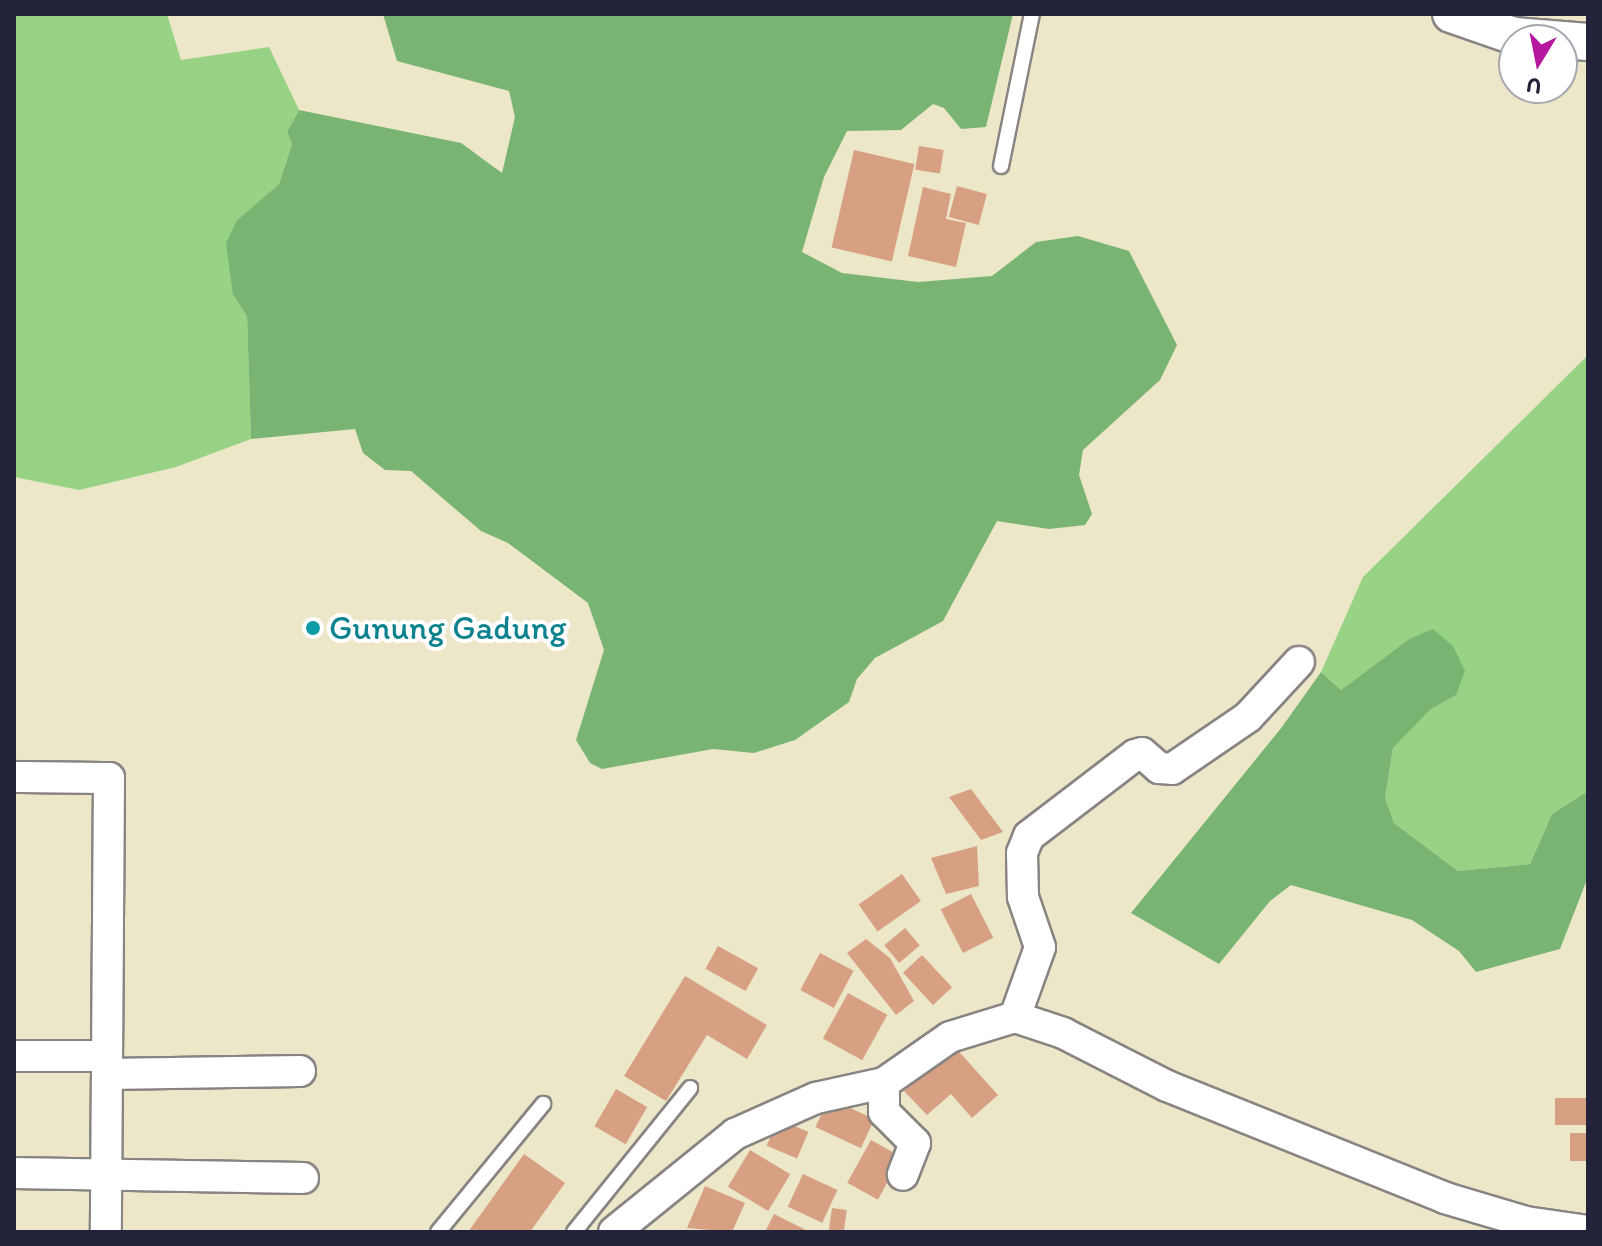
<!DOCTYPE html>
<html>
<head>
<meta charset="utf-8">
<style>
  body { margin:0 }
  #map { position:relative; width:1602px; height:1246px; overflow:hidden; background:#ede7ca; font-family:Itim,sans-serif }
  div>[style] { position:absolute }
  .green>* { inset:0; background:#98d285 }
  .forest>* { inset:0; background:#7ab472 }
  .building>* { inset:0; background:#d8a083; transform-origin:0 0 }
  .roads { filter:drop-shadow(2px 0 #888482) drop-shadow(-2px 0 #888482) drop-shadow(0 2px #888482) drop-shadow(0 -2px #888482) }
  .service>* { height:14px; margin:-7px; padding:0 7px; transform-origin:7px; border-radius:7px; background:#fff }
  .minor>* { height:30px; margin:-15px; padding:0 15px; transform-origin:15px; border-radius:15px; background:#fff }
  .tertiary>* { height:36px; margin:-18px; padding:0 18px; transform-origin:18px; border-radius:18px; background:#fff }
  .dots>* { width:22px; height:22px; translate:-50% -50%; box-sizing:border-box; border:4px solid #fff; border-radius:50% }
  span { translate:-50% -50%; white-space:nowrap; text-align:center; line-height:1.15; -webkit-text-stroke:8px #fff; paint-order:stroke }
  .culture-label { font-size:34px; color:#0d838f }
  .left { translate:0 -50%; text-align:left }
  .frame { position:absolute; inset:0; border:16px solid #22223b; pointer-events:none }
  .north { position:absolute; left:1498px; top:24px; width:80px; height:80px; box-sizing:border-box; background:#fff; border:2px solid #a7a7b1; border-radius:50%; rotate:190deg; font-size:22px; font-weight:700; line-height:32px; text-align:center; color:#22223b }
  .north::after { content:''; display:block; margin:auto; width:28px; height:36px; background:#b5179e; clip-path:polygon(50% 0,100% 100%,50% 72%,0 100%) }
</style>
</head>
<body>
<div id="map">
  <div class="green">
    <div style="clip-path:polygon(14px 14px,167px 14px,181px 60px,269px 47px,299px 110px,287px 132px,292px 144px,279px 184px,237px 220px,233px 295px,247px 316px,251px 439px,176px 467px,79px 490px,14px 477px)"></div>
    <div style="clip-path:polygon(1588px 355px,1588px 791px,1552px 814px,1530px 864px,1458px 871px,1394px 823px,1385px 798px,1393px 748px,1430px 710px,1456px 695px,1409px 639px,1341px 690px,1321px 672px,1363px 577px)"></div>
  </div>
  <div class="forest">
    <div style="clip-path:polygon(383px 14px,1013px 14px,986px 127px,961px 129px,944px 108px,933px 104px,901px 130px,847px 131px,824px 177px,802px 252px,842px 273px,918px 282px,992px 276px,1036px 242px,1078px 236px,1129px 251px,1177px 345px,1160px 380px,1083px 450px,1079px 475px,1092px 514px,1085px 525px,1049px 529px,997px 521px,943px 621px,875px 658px,857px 679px,849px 702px,795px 740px,754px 753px,713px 749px,602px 769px,590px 763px,576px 740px,604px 650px,588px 603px,508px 543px,481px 531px,411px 471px,385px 470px,363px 453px,355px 429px,251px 439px,247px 316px,233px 295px,226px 243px,237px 220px,279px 184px,292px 144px,287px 132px,299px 110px,461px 143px,502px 173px,515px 117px,509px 91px,397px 61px)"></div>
    <div style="clip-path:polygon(1433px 629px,1453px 646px,1465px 671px,1456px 695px,1430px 710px,1393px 748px,1385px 798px,1394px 823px,1458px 871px,1530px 864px,1552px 814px,1588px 791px,1588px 877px,1560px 949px,1476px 972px,1459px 951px,1412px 920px,1291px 885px,1270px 901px,1219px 964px,1131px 913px,1282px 727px,1321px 672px,1341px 690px,1409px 639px)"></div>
  </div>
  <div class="building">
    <div style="left:919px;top:146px;width:25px;height:24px;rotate:9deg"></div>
    <div style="left:854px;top:150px;width:62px;height:100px;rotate:13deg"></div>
    <div style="left:957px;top:186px;width:31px;height:32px;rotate:15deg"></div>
    <div style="clip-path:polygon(923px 187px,951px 194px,946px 219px,966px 223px,956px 267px,908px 256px)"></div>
    <div style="clip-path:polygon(971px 789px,1003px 832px,981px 840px,949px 797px)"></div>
    <div style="clip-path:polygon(977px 846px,979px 886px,946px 894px,931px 858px)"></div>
    <div style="left:902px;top:874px;width:33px;height:53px;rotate:55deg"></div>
    <div style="left:971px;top:894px;width:49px;height:34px;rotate:63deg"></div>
    <div style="left:905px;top:928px;width:23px;height:27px;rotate:50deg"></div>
    <div style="clip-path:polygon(866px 939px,890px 958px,914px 1001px,896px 1015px,847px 953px)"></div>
    <div style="left:718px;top:946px;width:46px;height:26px;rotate:29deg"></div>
    <div style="left:820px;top:953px;width:38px;height:42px;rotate:28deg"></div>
    <div style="left:922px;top:955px;width:44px;height:26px;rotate:47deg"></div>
    <div style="clip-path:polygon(685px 976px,767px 1025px,747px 1059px,707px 1035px,666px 1101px,624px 1076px)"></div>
    <div style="left:848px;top:993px;width:45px;height:52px;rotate:29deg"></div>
    <div style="clip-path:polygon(954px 1046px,998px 1095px,972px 1118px,951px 1094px,927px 1115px,904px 1091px)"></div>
    <div style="left:616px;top:1089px;width:36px;height:43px;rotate:30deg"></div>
    <div style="left:829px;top:1098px;width:50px;height:32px;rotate:25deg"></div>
    <div style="left:1588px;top:1098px;width:27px;height:33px;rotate:90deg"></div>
    <div style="left:778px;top:1119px;width:33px;height:29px;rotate:23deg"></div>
    <div style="left:1588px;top:1133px;width:28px;height:18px;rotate:90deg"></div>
    <div style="left:871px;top:1140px;width:35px;height:49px;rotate:29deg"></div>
    <div style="left:750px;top:1150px;width:47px;height:43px;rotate:31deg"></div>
    <div style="clip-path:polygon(524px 1154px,565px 1183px,530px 1232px,468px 1232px)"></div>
    <div style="left:803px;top:1174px;width:38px;height:36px;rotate:25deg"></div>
    <div style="clip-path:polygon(705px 1186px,745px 1203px,732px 1232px,687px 1228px)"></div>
    <div style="left:832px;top:1208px;width:15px;height:24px;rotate:8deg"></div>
    <div style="clip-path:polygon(774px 1214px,810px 1232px,765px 1232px)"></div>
  </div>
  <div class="roads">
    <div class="service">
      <div style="left:1001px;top:166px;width:155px;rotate:-78.5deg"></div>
      <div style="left:438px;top:1232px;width:166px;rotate:-50.6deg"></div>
      <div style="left:574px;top:1232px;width:185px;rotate:-51.1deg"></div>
    </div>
    <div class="minor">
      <div style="left:14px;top:777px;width:95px;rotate:0.6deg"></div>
      <div style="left:109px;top:778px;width:454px;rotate:90.4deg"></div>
      <div style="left:1015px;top:1017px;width:74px;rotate:-70.3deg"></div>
      <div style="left:1040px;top:947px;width:53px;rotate:-108.8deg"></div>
      <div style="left:1023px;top:897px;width:44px;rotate:-91.3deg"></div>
      <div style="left:1022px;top:853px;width:18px;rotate:-68deg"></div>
      <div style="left:1029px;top:836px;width:133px;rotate:-37.4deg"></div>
      <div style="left:1135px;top:755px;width:7px;rotate:-16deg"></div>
      <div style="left:1142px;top:753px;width:23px;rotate:41deg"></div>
      <div style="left:1159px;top:768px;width:13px;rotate:4deg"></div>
      <div style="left:1172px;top:769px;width:92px;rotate:-34.4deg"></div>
      <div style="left:1248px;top:717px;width:75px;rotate:-47.2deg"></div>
      <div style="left:14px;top:1056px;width:93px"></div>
      <div style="left:107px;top:1074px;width:193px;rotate:-0.9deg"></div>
      <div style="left:884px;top:1083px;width:29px;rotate:90deg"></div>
      <div style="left:884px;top:1112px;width:44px;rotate:45deg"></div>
      <div style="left:915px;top:1143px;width:34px;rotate:111deg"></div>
      <div style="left:14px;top:1173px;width:289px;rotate:1deg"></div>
      <div style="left:614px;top:1232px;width:156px;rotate:-39deg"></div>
      <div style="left:735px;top:1134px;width:89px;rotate:-24deg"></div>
      <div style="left:816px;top:1098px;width:70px;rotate:-12.4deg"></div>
      <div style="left:884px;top:1083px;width:80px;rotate:-34.9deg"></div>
      <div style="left:950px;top:1037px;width:68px;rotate:-17.1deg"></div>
      <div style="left:1015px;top:1017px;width:51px;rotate:18.4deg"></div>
      <div style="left:1063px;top:1033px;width:117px;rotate:27deg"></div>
      <div style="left:1167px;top:1086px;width:300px;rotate:21.9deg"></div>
      <div style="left:1445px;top:1198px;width:84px;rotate:16.5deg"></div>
      <div style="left:1526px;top:1222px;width:63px;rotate:8.3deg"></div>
    </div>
    <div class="tertiary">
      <div style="left:1451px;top:14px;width:67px;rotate:19.2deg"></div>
      <div style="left:1514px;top:36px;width:74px;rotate:4.6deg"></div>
    </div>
  </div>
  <div class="dots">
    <div style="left:313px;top:628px;background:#0f9aa8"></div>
  </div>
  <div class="culture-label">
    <span class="left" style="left:329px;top:628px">Gunung Gadung</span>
  </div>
  <div class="frame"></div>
  <div class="north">U</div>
</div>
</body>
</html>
